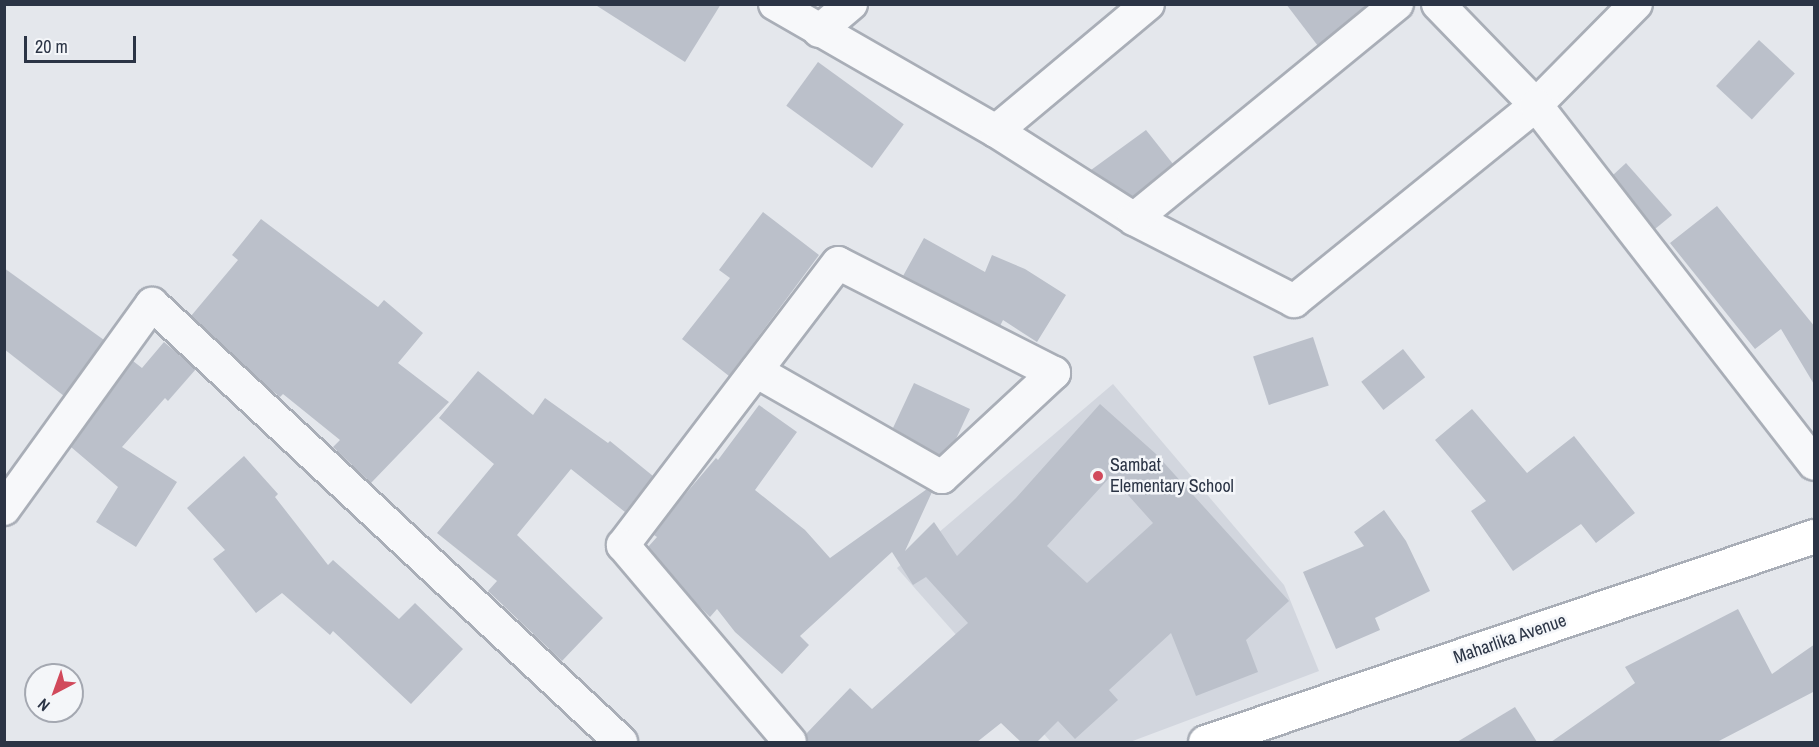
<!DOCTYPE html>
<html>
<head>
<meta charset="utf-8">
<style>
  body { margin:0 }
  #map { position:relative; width:1819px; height:747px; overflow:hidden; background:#e4e7ec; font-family:"Archivo Narrow",sans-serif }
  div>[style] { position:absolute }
  .built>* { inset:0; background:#d2d6de }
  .building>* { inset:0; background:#bbc0ca; transform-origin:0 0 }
  .roads { filter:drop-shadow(2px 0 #a9aeb7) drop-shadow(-2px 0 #a9aeb7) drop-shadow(0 2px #a9aeb7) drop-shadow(0 -2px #a9aeb7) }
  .minor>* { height:32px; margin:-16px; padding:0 16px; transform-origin:16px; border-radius:16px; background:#f7f8fa }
  .secondary>* { height:33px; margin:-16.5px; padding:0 16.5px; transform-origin:16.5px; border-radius:16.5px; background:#fff }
  .dots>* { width:16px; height:16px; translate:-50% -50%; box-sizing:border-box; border:3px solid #f4f6f9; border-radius:50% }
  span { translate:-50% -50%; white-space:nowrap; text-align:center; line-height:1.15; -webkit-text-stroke:5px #f4f6f9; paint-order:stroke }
  .poi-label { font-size:18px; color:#2b3445 }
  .left { translate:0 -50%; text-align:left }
  .street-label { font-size:18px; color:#2b3445 }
  .frame { position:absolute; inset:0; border:6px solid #2b3445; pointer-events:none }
  .north { position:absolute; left:24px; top:663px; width:60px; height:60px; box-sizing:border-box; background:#f4f6f9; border:2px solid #a4a8b1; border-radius:50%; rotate:221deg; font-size:16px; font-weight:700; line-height:24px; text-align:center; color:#2b3445 }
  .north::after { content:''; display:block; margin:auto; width:21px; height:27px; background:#d1495b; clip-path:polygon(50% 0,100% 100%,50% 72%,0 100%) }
  .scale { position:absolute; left:24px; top:36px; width:112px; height:27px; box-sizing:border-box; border:3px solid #2b3445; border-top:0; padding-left:8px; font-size:18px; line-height:21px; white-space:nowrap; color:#2b3445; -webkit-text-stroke:4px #f4f6f9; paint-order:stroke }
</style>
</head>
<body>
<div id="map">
  <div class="built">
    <div style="clip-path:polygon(1113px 384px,1284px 585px,1319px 671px,1130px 742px,1051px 742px,897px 568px)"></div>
  </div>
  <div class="building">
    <div style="clip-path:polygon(594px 4px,721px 4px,685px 62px)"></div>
    <div style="clip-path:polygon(1286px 4px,1368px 4px,1318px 46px)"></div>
    <div style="left:1759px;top:40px;width:49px;height:63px;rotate:43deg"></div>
    <div style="left:818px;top:62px;width:106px;height:54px;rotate:36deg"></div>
    <div style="clip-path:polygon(1146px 130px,1173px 164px,1133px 197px,1091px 170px)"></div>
    <div style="clip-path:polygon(1626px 163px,1672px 215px,1655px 229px,1613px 175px)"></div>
    <div style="clip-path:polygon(1717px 206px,1815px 327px,1815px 386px,1781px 329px,1755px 349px,1670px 243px)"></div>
    <div style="clip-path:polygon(763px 212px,819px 255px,729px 376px,682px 339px,730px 278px,719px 270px)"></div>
    <div style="clip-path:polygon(261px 219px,378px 307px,384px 300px,423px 333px,398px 363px,449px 402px,371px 483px,333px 447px,340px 440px,283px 394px,280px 397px,266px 386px,191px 316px,238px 260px,232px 255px)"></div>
    <div style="clip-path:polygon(924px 238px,985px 272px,992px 255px,1025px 269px,1066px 295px,1037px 342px,1003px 320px,1000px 326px,903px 276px)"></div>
    <div style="clip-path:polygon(4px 268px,104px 340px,64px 396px,4px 349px)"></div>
    <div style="left:1313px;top:337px;width:51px;height:63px;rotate:72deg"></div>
    <div style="clip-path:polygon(164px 342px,196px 369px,168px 401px,165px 398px,122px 447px,177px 482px,136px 547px,96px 522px,118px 487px,71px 447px,133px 361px,142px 368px)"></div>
    <div style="left:1403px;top:349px;width:36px;height:53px;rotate:52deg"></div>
    <div style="clip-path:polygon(478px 371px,533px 415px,545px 398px,608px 443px,610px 441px,653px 476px,625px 512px,571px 469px,517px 535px,603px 618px,562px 661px,488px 591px,497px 581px,437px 533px,494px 464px,439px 418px)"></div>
    <div style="clip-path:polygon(914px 383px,970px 409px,956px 439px,939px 455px,893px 428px)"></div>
    <div style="clip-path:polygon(evenodd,1100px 404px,1156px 454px,1289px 601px,1246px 640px,1258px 672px,1196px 696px,1171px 633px,1109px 690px,1118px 700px,1075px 739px,1058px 721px,1037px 742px,1021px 742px,1001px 723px,977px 742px,807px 742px,806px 734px,850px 688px,872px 709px,968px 623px,926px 577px,913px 585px,892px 552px,800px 636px,809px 645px,782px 674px,735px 632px,717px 609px,710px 617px,697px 604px,648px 547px,657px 537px,654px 535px,682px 498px,716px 458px,718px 460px,759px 405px,797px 432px,755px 490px,805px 530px,830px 558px,927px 489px,932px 492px,905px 551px,934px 522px,957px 556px,1016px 498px,1100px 404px,1111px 476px,1153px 523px,1087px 583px,1047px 546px,1111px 476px)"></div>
    <div style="clip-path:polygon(1472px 409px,1527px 473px,1574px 436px,1635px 513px,1596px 543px,1581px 524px,1513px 571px,1471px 511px,1486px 501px,1435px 440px)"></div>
    <div style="clip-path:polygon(244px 456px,278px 494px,275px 497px,328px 565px,333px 560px,399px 619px,415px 603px,463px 649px,411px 704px,333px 631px,330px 635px,282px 593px,256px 613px,213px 559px,225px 550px,187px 508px)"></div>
    <div style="clip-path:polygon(1384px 510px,1406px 541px,1430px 591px,1375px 618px,1380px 630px,1336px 649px,1303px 572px,1364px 546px,1354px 532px)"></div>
    <div style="clip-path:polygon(1738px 609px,1772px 674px,1815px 644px,1815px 691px,1717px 742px,1551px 742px,1635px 683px,1625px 667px)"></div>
    <div style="clip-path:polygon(1515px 707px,1537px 742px,1457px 742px)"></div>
  </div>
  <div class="roads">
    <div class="minor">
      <div style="left:775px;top:4px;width:255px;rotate:29.9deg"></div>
      <div style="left:996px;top:131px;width:164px;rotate:32.5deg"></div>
      <div style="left:1134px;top:219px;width:180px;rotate:27.1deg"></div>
      <div style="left:1294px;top:301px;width:311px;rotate:-39deg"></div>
      <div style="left:1536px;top:105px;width:142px;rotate:-45.3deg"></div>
      <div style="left:1438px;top:4px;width:141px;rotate:45.9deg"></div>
      <div style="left:1536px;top:105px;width:454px;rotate:52.2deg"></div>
      <div style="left:819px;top:31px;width:42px;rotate:-40.2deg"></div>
      <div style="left:996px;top:131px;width:198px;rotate:-39.9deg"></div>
      <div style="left:1134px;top:219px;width:340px;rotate:-39.3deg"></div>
      <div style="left:756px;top:371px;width:214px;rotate:29.7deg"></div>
      <div style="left:942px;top:477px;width:153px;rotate:-42.9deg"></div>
      <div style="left:1054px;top:373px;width:242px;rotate:-153deg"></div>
      <div style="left:838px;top:263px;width:355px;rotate:127.3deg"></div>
      <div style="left:623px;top:545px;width:258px;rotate:49.7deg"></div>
      <div style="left:4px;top:509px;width:253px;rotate:-54.2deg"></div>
      <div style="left:152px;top:304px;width:642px;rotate:43.04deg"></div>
    </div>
    <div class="secondary">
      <div style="left:1205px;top:742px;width:643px;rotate:-18.69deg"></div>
    </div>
  </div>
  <div class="dots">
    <div style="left:1098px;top:476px;background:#d1495b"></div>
  </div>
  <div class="poi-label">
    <span class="left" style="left:1110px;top:476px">Sambat<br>Elementary School</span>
  </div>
  <div class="street-label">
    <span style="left:1510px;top:639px;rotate:-19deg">Maharlika Avenue</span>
  </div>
  <div class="frame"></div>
  <div class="north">N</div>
  <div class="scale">20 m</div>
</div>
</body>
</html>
